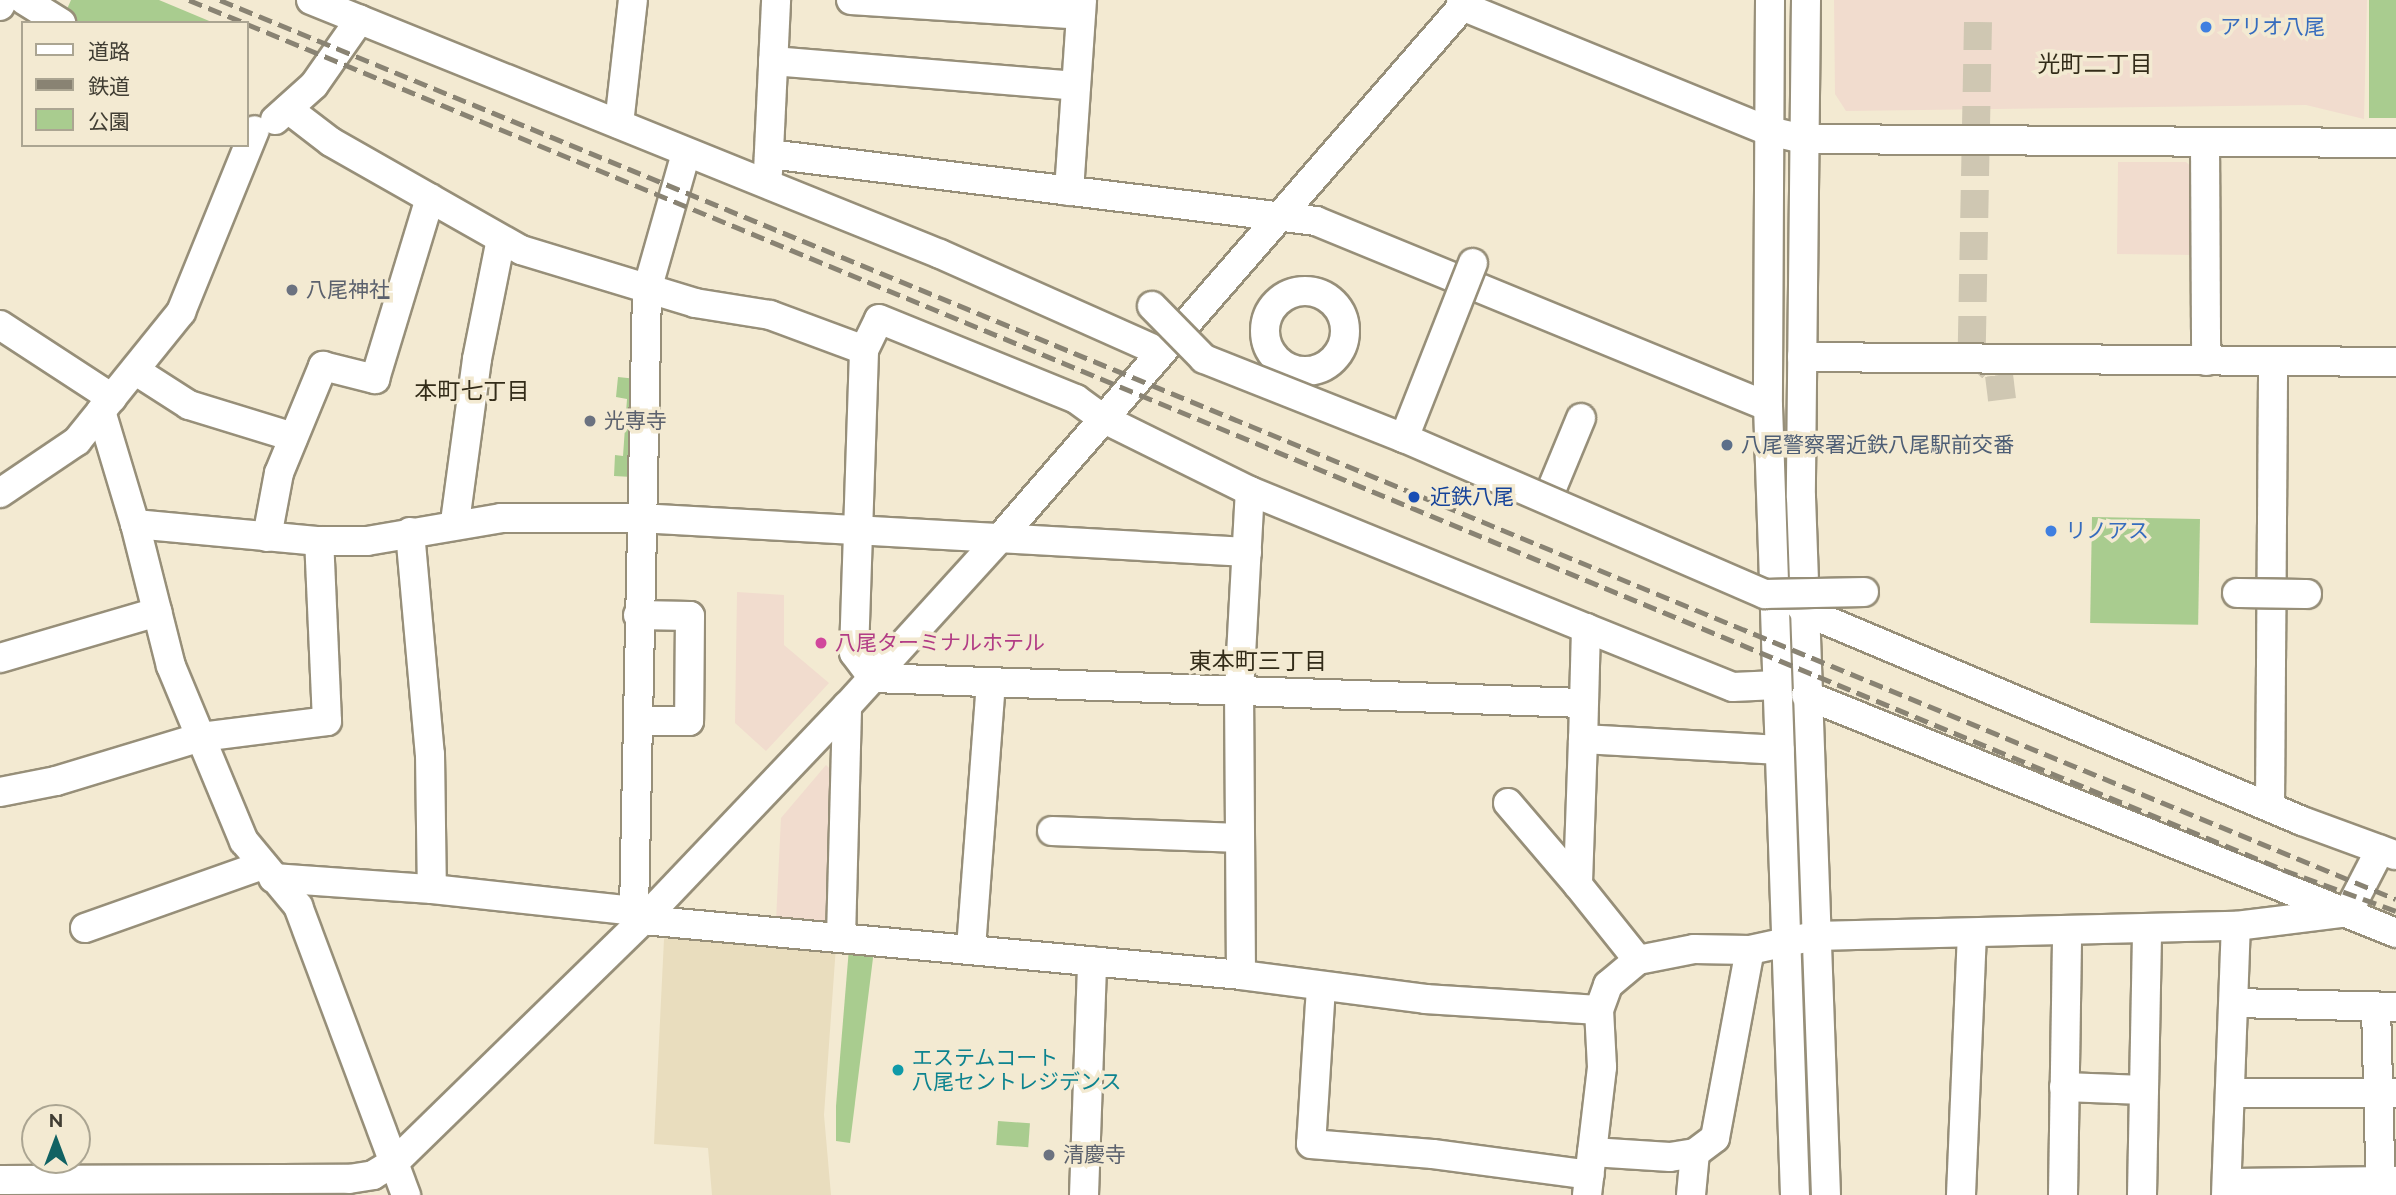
<!DOCTYPE html>
<html>
<head>
<meta charset="utf-8">
<style>
  body { margin:0 }
  #map { position:relative; width:2396px; height:1195px; overflow:hidden; background:#f3ead2; font-family:Raleway,"Noto Sans JP",sans-serif }
  div>[style] { position:absolute }
  .commercial>* { inset:0; background:#f1dcce }
  .built>* { inset:0; background:#e9ddbe }
  .green>* { inset:0; background:#a9cc8f; transform-origin:0 0 }
  .minor-tunnel>* { height:28px; margin-top:-14px; transform-origin:0; background:repeating-linear-gradient(90deg,#cfc7b2 0 28px,transparent 0 42px) }
  .roads { filter:drop-shadow(2px 0 #978f79) drop-shadow(-2px 0 #978f79) drop-shadow(0 2px #978f79) drop-shadow(0 -2px #978f79) }
  .minor>* { height:28px; margin:-14px; padding:0 14px; transform-origin:14px; border-radius:14px; background:#fff }
  .minor>.ring { margin:-14px; padding:0; box-sizing:content-box; background:none; border:28px solid #fff; border-radius:50% }
  .rail>* { height:5px; margin-top:-2.5px; transform-origin:0; background:repeating-linear-gradient(90deg,#898373 0 14px,transparent 0 21px) }
  .bridges { filter:drop-shadow(2px 0 #978f79) drop-shadow(-2px 0 #978f79) drop-shadow(0 2px #978f79) drop-shadow(0 -2px #978f79) }
  .minor-bridge>* { height:28px; margin:-14px; padding:0 14px; transform-origin:14px; border-radius:14px; background:#fff }
  .dots>* { width:19px; height:19px; translate:-50% -50%; box-sizing:border-box; border:4px solid #f3ead2; border-radius:50% }
  span { translate:-50% -50%; white-space:nowrap; text-align:center; line-height:1.15; -webkit-text-stroke:7px #f3ead2; paint-order:stroke }
  .shop-label { font-size:21px; color:#366cbe }
  .left { translate:0 -50%; text-align:left }
  .worship-label { font-size:21px; color:#5b616d }
  .service-label { font-size:21px; color:#4e5e75 }
  .transit-label { font-size:21px; color:#164399 }
  .hotel-label { font-size:21px; color:#b23c85 }
  .culture-label { font-size:21px; color:#0d838f }
  .neighbourhood-label { font-size:23px; color:#332c19 }
  .legend { position:absolute; left:21px; top:21px; width:228px; height:126px; box-sizing:border-box; background:#f3ead2; border:2px solid #aba592; margin:0; padding:9px 12px; list-style:none; font-size:21px; color:#403d33 }
  .legend li { display:flex; align-items:center; gap:14px; height:35px }
  .legend b { width:35px; border:2px solid #aba592 }
  .north { position:absolute; left:21px; top:1104px; width:70px; height:70px; box-sizing:border-box; background:#f3ead2; border:2px solid #aba592; border-radius:50%; rotate:0deg; font-size:19px; font-weight:700; line-height:28px; text-align:center; color:#403d33 }
  .north::after { content:''; display:block; margin:auto; width:24px; height:32px; background:#116263; clip-path:polygon(50% 0,100% 100%,50% 72%,0 100%) }
</style>
</head>
<body>
<div id="map">
  <div class="commercial">
    <div style="clip-path:polygon(1834px 0,2367px 0,2364px 119px,2306px 105px,1846px 111px,1835px 94px)"></div>
    <div style="clip-path:polygon(2118px 162px,2186px 162px,2196px 171px,2196px 255px,2117px 254px)"></div>
    <div style="clip-path:polygon(737px 592px,784px 595px,784px 645px,829px 683px,766px 751px,735px 723px)"></div>
    <div style="clip-path:polygon(826px 765px,840px 778px,827px 926px,776px 921px,781px 818px)"></div>
  </div>
  <div class="built">
    <div style="clip-path:polygon(675px 926px,836px 946px,824px 1115px,831px 1195px,712px 1195px,708px 1148px,654px 1144px,664px 939px)"></div>
  </div>
  <div class="green">
    <div style="clip-path:polygon(71px 0,159px 0,214px 23px,75px 23px,64px 16px)"></div>
    <div style="left:2369px;top:0;width:27px;height:118px"></div>
    <div style="clip-path:polygon(618px 377px,637px 379px,632px 477px,614px 476px,615px 455px,623px 456px,627px 399px,616px 397px)"></div>
    <div style="left:2092px;top:517px;width:108px;height:106px;rotate:1deg"></div>
    <div style="clip-path:polygon(849px 948px,874px 950px,850px 1143px,836px 1141px,836px 1106px)"></div>
    <div style="left:998px;top:1121px;width:32px;height:24px;rotate:4deg"></div>
  </div>
  <div class="minor-tunnel">
    <div style="left:1978px;top:22px;width:327px;rotate:91.1deg"></div>
    <div style="left:1972px;top:349px;width:37px;rotate:44deg"></div>
    <div style="left:1999px;top:375px;width:25px;rotate:83deg"></div>
  </div>
  <div class="roads">
    <div class="minor">
      <div style="left:24px;top:0;width:44px;rotate:31.9deg"></div>
      <div style="left:311px;top:0;width:678px;rotate:21.99deg"></div>
      <div style="left:940px;top:254px;width:241px;rotate:24deg"></div>
      <div style="left:851px;top:0;width:230px;rotate:3.7deg"></div>
      <div style="left:1461px;top:0;width:6px;rotate:81deg"></div>
      <div style="left:1462px;top:6px;width:331px;rotate:22.2deg"></div>
      <div style="left:1769px;top:131px;width:37px;rotate:13deg"></div>
      <div style="left:1805px;top:139px;width:591px;rotate:0.39deg"></div>
      <div style="left:1770px;top:0;width:406px;rotate:90.3deg"></div>
      <div style="left:1768px;top:406px;width:789px;rotate:88.04deg"></div>
      <div style="left:1806px;top:0;width:497px;rotate:90.6deg"></div>
      <div style="left:1801px;top:497px;width:698px;rotate:87.95deg"></div>
      <div style="left:0;top:6px;width:7px;rotate:-63deg"></div>
      <div style="left:773px;top:61px;width:304px;rotate:4.7deg"></div>
      <div style="left:288px;top:109px;width:54px;rotate:37.5deg"></div>
      <div style="left:331px;top:142px;width:219px;rotate:29.6deg"></div>
      <div style="left:521px;top:250px;width:182px;rotate:16.9deg"></div>
      <div style="left:695px;top:303px;width:76px;rotate:9.1deg"></div>
      <div style="left:770px;top:315px;width:100px;rotate:20.4deg"></div>
      <div style="left:275px;top:120px;width:52px;rotate:-41.9deg"></div>
      <div style="left:314px;top:85px;width:80px;rotate:-55.1deg"></div>
      <div style="left:619px;top:124px;width:125px;rotate:-83.6deg"></div>
      <div style="left:2205px;top:142px;width:219px;rotate:89.7deg"></div>
      <div style="left:769px;top:154px;width:551px;rotate:6.98deg"></div>
      <div style="left:1316px;top:221px;width:488px;rotate:22.3deg"></div>
      <div style="left:768px;top:172px;width:172px;rotate:-87.3deg"></div>
      <div style="left:1069px;top:191px;width:191px;rotate:-86.1deg"></div>
      <div class="ring" style="left:1265px;top:291px;width:52px;height:52px"></div>
      <div style="left:0;top:325px;width:134px;rotate:33.1deg"></div>
      <div style="left:1802px;top:357px;width:594px;rotate:0.48deg"></div>
      <div style="left:136px;top:371px;width:63px;rotate:32.7deg"></div>
      <div style="left:189px;top:405px;width:109px;rotate:17.1deg"></div>
      <div style="left:101px;top:411px;width:118px;rotate:73.3deg"></div>
      <div style="left:135px;top:524px;width:146px;rotate:75.8deg"></div>
      <div style="left:171px;top:666px;width:190px;rotate:67.4deg"></div>
      <div style="left:244px;top:841px;width:85px;rotate:50.3deg"></div>
      <div style="left:298px;top:906px;width:309px;rotate:69.5deg"></div>
      <div style="left:0;top:493px;width:93px;rotate:-34deg"></div>
      <div style="left:77px;top:441px;width:166px;rotate:-51.1deg"></div>
      <div style="left:181px;top:312px;width:196px;rotate:-67.9deg"></div>
      <div style="left:1550px;top:493px;width:81px;rotate:-67.5deg"></div>
      <div style="left:455px;top:522px;width:164px;rotate:-82.3deg"></div>
      <div style="left:477px;top:359px;width:122px;rotate:-78.7deg"></div>
      <div style="left:135px;top:524px;width:185px;rotate:5.3deg"></div>
      <div style="left:319px;top:541px;width:48px"></div>
      <div style="left:367px;top:541px;width:136px;rotate:-9.7deg"></div>
      <div style="left:501px;top:518px;width:138px"></div>
      <div style="left:639px;top:518px;width:609px;rotate:3.2deg"></div>
      <div style="left:410px;top:532px;width:223px;rotate:84.9deg"></div>
      <div style="left:430px;top:754px;width:135px;rotate:89.2deg"></div>
      <div style="left:267px;top:537px;width:65px;rotate:-79.4deg"></div>
      <div style="left:279px;top:473px;width:116px;rotate:-67.6deg"></div>
      <div style="left:323px;top:366px;width:54px;rotate:14deg"></div>
      <div style="left:375px;top:379px;width:189px;rotate:-73.1deg"></div>
      <div style="left:1794px;top:598px;width:16px;rotate:52deg"></div>
      <div style="left:1804px;top:611px;width:540px;rotate:22.86deg"></div>
      <div style="left:2302px;top:821px;width:99px;rotate:20.1deg"></div>
      <div style="left:638px;top:615px;width:52px;rotate:1.1deg"></div>
      <div style="left:690px;top:616px;width:105px;rotate:90.5deg"></div>
      <div style="left:689px;top:721px;width:51px;rotate:180deg"></div>
      <div style="left:1586px;top:628px;width:111px;rotate:91.5deg"></div>
      <div style="left:1583px;top:739px;width:197px;rotate:3.2deg"></div>
      <div style="left:0;top:658px;width:164px;rotate:-16.3deg"></div>
      <div style="left:1806px;top:695px;width:636px;rotate:21.97deg"></div>
      <div style="left:1582px;top:703px;width:709px;rotate:-177.98deg"></div>
      <div style="left:873px;top:678px;width:31px;rotate:-127deg"></div>
      <div style="left:854px;top:653px;width:303px;rotate:-88.1deg"></div>
      <div style="left:864px;top:350px;width:34px;rotate:-64deg"></div>
      <div style="left:879px;top:319px;width:213px;rotate:22.1deg"></div>
      <div style="left:1076px;top:399px;width:34px;rotate:36deg"></div>
      <div style="left:1104px;top:419px;width:163px;rotate:26.3deg"></div>
      <div style="left:1250px;top:491px;width:363px;rotate:22.2deg"></div>
      <div style="left:1586px;top:628px;width:158px;rotate:21.9deg"></div>
      <div style="left:1733px;top:687px;width:44px;rotate:-2.6deg"></div>
      <div style="left:1583px;top:739px;width:146px;rotate:92deg"></div>
      <div style="left:1578px;top:885px;width:96px;rotate:51.3deg"></div>
      <div style="left:0;top:792px;width:57px;rotate:-11.1deg"></div>
      <div style="left:56px;top:781px;width:152px;rotate:-16.9deg"></div>
      <div style="left:201px;top:737px;width:127px;rotate:-7.2deg"></div>
      <div style="left:327px;top:721px;width:180px;rotate:-92.5deg"></div>
      <div style="left:1508px;top:803px;width:108px;rotate:49.5deg"></div>
      <div style="left:2270px;top:807px;width:445px;rotate:-89.6deg"></div>
      <div style="left:1052px;top:831px;width:188px;rotate:2.1deg"></div>
      <div style="left:273px;top:878px;width:159px;rotate:4deg"></div>
      <div style="left:432px;top:889px;width:203px;rotate:6.2deg"></div>
      <div style="left:634px;top:911px;width:13px;rotate:45deg"></div>
      <div style="left:643px;top:920px;width:601px;rotate:5.25deg"></div>
      <div style="left:1241px;top:975px;width:186px;rotate:7.4deg"></div>
      <div style="left:1425px;top:999px;width:174px;rotate:3.6deg"></div>
      <div style="left:634px;top:911px;width:621px;rotate:-88.8deg"></div>
      <div style="left:647px;top:290px;width:142px;rotate:-74.1deg"></div>
      <div style="left:85px;top:928px;width:189px;rotate:-19.5deg"></div>
      <div style="left:841px;top:938px;width:232px;rotate:-88.5deg"></div>
      <div style="left:971px;top:948px;width:265px;rotate:-85.7deg"></div>
      <div style="left:1241px;top:975px;width:283px;rotate:-90.4deg"></div>
      <div style="left:1239px;top:692px;width:201px;rotate:-86.9deg"></div>
      <div style="left:1321px;top:987px;width:157px;rotate:93.6deg"></div>
      <div style="left:1311px;top:1144px;width:122px;rotate:4.7deg"></div>
      <div style="left:1433px;top:1154px;width:158px;rotate:7.6deg"></div>
      <div style="left:2235px;top:1003px;width:161px;rotate:1.4deg"></div>
      <div style="left:2376px;top:1007px;width:188px;rotate:88.5deg"></div>
      <div style="left:2064px;top:1087px;width:80px;rotate:2.1deg"></div>
      <div style="left:2231px;top:1093px;width:165px"></div>
      <div style="left:1592px;top:1152px;width:78px;rotate:3.7deg"></div>
      <div style="left:1670px;top:1157px;width:25px;rotate:-9deg"></div>
      <div style="left:1695px;top:1153px;width:25px;rotate:-37deg"></div>
      <div style="left:1715px;top:1138px;width:191px;rotate:-79.5deg"></div>
      <div style="left:0;top:1180px;width:349px;rotate:-0.2deg"></div>
      <div style="left:349px;top:1179px;width:24px;rotate:-9deg"></div>
      <div style="left:373px;top:1175px;width:27px;rotate:-31deg"></div>
      <div style="left:396px;top:1161px;width:345px;rotate:-44.3deg"></div>
      <div style="left:643px;top:920px;width:296px;rotate:-46.4deg"></div>
      <div style="left:847px;top:706px;width:226px;rotate:-47.7deg"></div>
      <div style="left:999px;top:539px;width:714px;rotate:-48.97deg"></div>
      <div style="left:2227px;top:1183px;width:169px;rotate:-0.7deg"></div>
      <div style="left:1084px;top:1195px;width:234px;rotate:-88deg"></div>
      <div style="left:1587px;top:1195px;width:129px;rotate:-83.3deg"></div>
      <div style="left:1602px;top:1067px;width:57px;rotate:-93deg"></div>
      <div style="left:1599px;top:1010px;width:27px;rotate:-70deg"></div>
      <div style="left:1608px;top:985px;width:39px;rotate:-40deg"></div>
      <div style="left:1638px;top:960px;width:57px;rotate:-11.1deg"></div>
      <div style="left:1694px;top:949px;width:56px;rotate:1deg"></div>
      <div style="left:1750px;top:950px;width:66px;rotate:-12.2deg"></div>
      <div style="left:1815px;top:936px;width:421px;rotate:-1.4deg"></div>
      <div style="left:2236px;top:926px;width:113px;rotate:-7.1deg"></div>
      <div style="left:2348px;top:912px;width:70px;rotate:-62.7deg"></div>
      <div style="left:1691px;top:1195px;width:42px;rotate:-84.6deg"></div>
      <div style="left:1961px;top:1195px;width:261px;rotate:-87.6deg"></div>
      <div style="left:2063px;top:1195px;width:264px;rotate:-89.1deg"></div>
      <div style="left:2142px;top:1195px;width:266px;rotate:-88.9deg"></div>
      <div style="left:2226px;top:1195px;width:269px;rotate:-87.9deg"></div>
    </div>
  </div>
  <div class="rail">
    <div style="left:189px;top:0;width:61px;rotate:22.3deg"></div>
    <div style="left:220px;top:0;width:2354px;rotate:22.45deg"></div>
    <div style="left:247px;top:24px;width:2206px;rotate:22.55deg"></div>
    <div style="left:2284px;top:870px;width:119px;rotate:20.1deg"></div>
  </div>
  <div class="bridges">
    <div class="minor-bridge">
      <div style="left:1152px;top:306px;width:74px;rotate:45.5deg"></div>
      <div style="left:1204px;top:359px;width:215px;rotate:21.6deg"></div>
      <div style="left:1404px;top:438px;width:393px;rotate:23.4deg"></div>
      <div style="left:1765px;top:594px;width:99px;rotate:-1.2deg"></div>
      <div style="left:1404px;top:438px;width:188px;rotate:-68.5deg"></div>
      <div style="left:2237px;top:593px;width:70px;rotate:0.8deg"></div>
    </div>
  </div>
  <div class="dots">
    <div style="left:2206px;top:27px;background:#3f7fe0"></div>
    <div style="left:292px;top:290px;background:#6b7280"></div>
    <div style="left:590px;top:421px;background:#6b7280"></div>
    <div style="left:1727px;top:445px;background:#5c6f8a"></div>
    <div style="left:1414px;top:497px;background:#1a4fb4"></div>
    <div style="left:2051px;top:531px;background:#3f7fe0"></div>
    <div style="left:821px;top:643px;background:#d1479c"></div>
    <div style="left:898px;top:1070px;background:#0f9aa8"></div>
    <div style="left:1049px;top:1155px;background:#6b7280"></div>
  </div>
  <div class="shop-label">
    <span class="left" style="left:2220px;top:27px">アリオ八尾</span>
    <span class="left" style="left:2065px;top:531px">リノアス</span>
  </div>
  <div class="worship-label">
    <span class="left" style="left:306px;top:290px">八尾神社</span>
    <span class="left" style="left:604px;top:421px">光専寺</span>
    <span class="left" style="left:1063px;top:1155px">清慶寺</span>
  </div>
  <div class="service-label">
    <span class="left" style="left:1741px;top:445px">八尾警察署近鉄八尾駅前交番</span>
  </div>
  <div class="transit-label">
    <span class="left" style="left:1430px;top:497px">近鉄八尾</span>
  </div>
  <div class="hotel-label">
    <span class="left" style="left:835px;top:643px">八尾ターミナルホテル</span>
  </div>
  <div class="culture-label">
    <span class="left" style="left:912px;top:1070px">エステムコート<br>八尾セントレジデンス</span>
  </div>
  <div class="neighbourhood-label">
    <span style="left:2095px;top:64px">光町二丁目</span>
    <span style="left:472px;top:391px">本町七丁目</span>
    <span style="left:1258px;top:661px">東本町三丁目</span>
  </div>
  <ul class="legend">
  <li><b style="height:9px;background:#fff"></b>道路</li>
  <li><b style="height:9px;background:#898373"></b>鉄道</li>
  <li><b style="height:19px;background:#a9cc8f"></b>公園</li>
  </ul>
  <div class="north">N</div>
</div>
</body>
</html>
